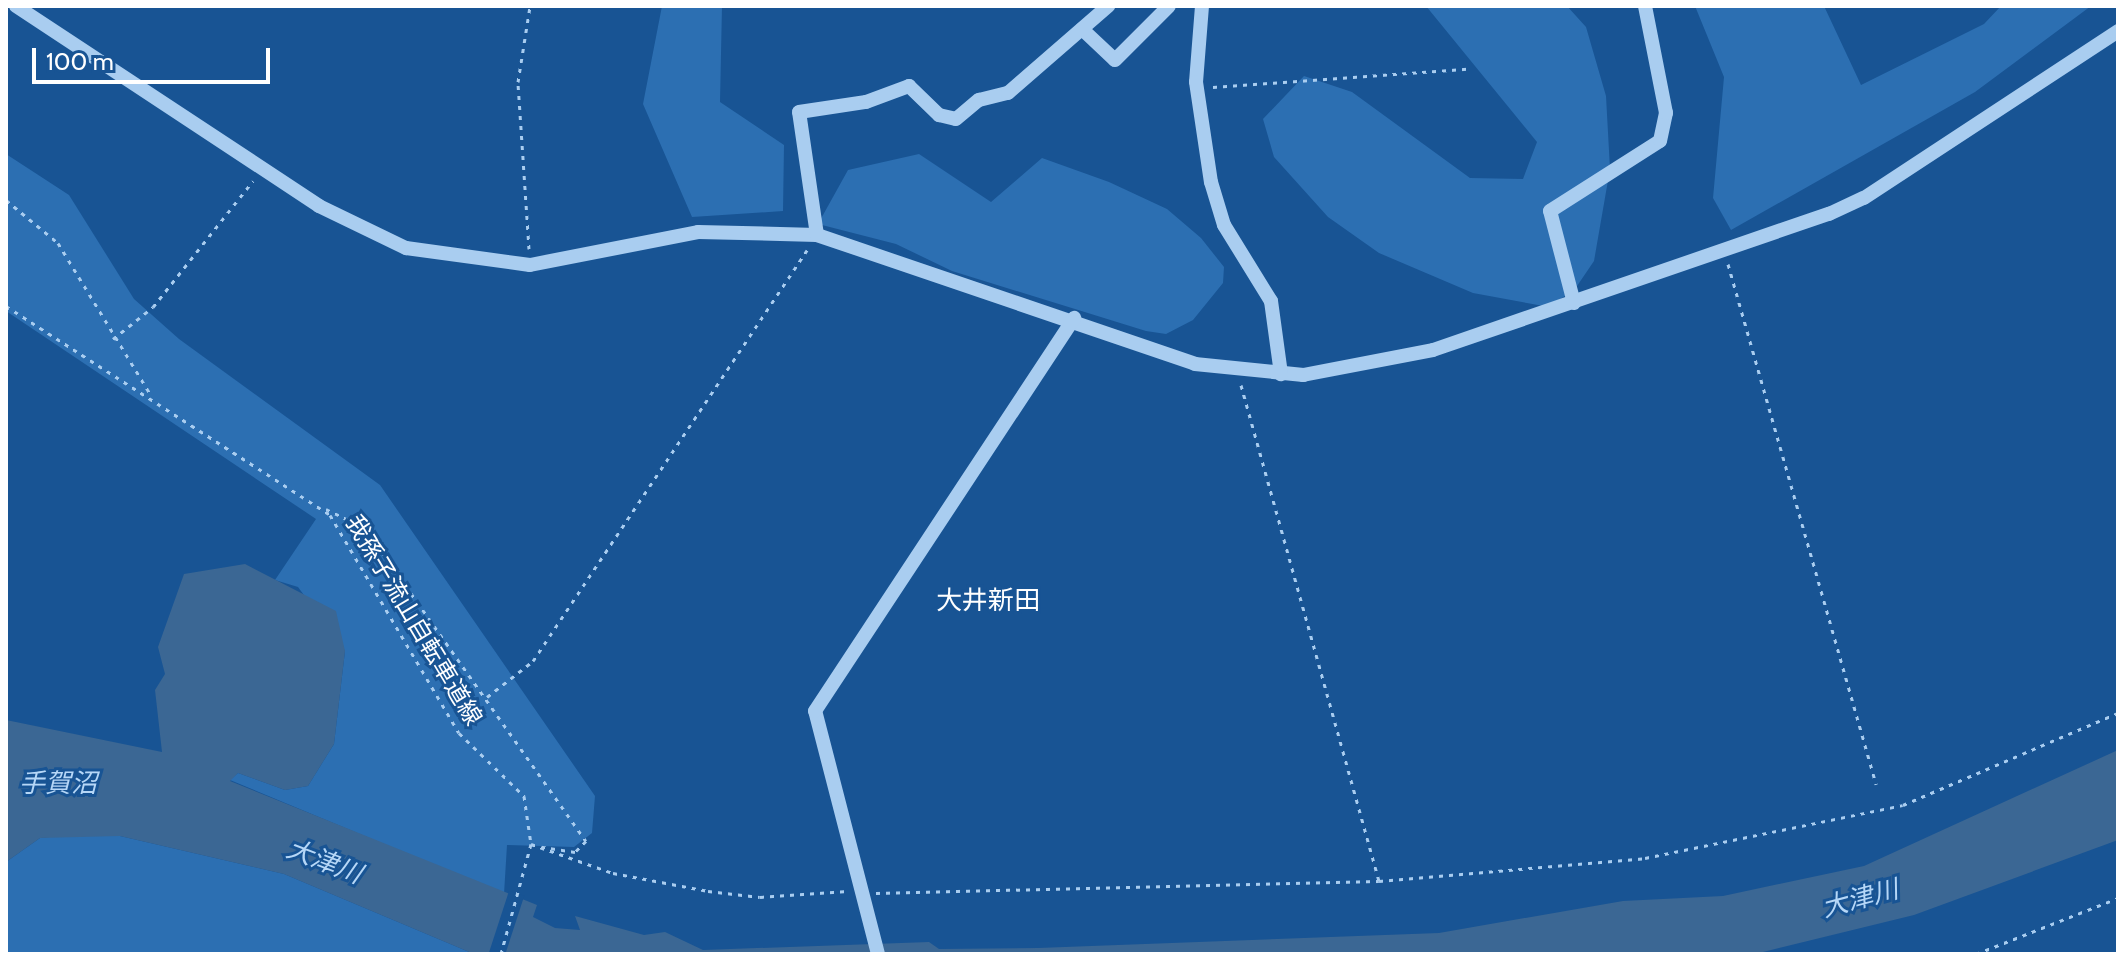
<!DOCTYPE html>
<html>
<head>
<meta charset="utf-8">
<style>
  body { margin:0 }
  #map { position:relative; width:2124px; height:960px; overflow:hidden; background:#185494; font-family:Cabin,"Noto Sans JP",sans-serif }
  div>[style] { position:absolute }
  .green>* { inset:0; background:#2c6fb2 }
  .water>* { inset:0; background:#3b6794 }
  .pier>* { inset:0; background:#185494; transform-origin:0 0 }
  .path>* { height:3px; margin-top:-1.5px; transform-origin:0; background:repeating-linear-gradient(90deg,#a9cdf0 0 4px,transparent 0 10px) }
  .minor>* { height:14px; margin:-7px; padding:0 7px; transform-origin:7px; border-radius:7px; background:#a9cdf0 }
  span { translate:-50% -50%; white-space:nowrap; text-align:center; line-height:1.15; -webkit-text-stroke:6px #185494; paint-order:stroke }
  .street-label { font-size:24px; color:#fff }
  .neighbourhood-label { font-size:26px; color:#fff }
  .water-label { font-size:26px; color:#b6d7f7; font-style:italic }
  .frame { position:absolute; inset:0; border:8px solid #fff; pointer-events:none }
  .scale { position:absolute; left:32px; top:48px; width:238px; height:36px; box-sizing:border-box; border:4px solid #fff; border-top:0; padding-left:10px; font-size:24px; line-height:28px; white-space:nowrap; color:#fff; -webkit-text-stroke:6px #185494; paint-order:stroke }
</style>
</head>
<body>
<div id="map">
  <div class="green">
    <div style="clip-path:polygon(662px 6px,722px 6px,720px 102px,784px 145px,783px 211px,692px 217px,643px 104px)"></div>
    <div style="clip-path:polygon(1426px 6px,1567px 6px,1586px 27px,1606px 96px,1610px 169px,1594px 261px,1575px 289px,1549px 307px,1473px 293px,1379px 253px,1328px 217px,1274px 157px,1263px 119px,1304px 76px,1352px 92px,1470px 178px,1523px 179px,1537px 142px)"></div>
    <div style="clip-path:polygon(1695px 6px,1824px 6px,1861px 85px,1984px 24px,2001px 6px,2091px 6px,1975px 92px,1731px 230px,1713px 198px,1724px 77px)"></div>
    <div style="clip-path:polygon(6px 154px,69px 195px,134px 299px,179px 339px,380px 485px,595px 796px,592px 833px,574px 847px,507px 845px,504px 894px,230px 780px,238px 773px,285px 790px,308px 786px,334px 744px,345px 651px,298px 587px,275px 580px,316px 519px,6px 311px)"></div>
    <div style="clip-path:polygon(919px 154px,991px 202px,1042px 158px,1109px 182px,1167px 209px,1201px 238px,1224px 267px,1223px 283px,1193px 320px,1166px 334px,1146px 331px,952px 271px,896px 244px,818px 224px,848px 170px)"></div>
    <div style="clip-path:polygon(77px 834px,120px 836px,284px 874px,474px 954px,6px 954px,6px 862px,40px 838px)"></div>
  </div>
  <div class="water">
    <div style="clip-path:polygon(245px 564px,336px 611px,345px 651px,334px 744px,308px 786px,285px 790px,238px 773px,230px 781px,537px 905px,533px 917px,555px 928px,580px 930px,575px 916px,644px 935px,665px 932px,703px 950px,929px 942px,939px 949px,1038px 948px,1439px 933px,1623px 901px,1723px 896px,1864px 866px,2118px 750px,2118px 840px,1914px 915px,1755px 954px,474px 954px,284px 874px,120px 836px,40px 838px,6px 862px,6px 720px,162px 752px,155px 690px,165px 674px,158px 647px,184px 574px)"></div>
  </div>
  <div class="pier">
    <div style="left:509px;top:891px;width:16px;height:65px;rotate:18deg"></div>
  </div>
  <div class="path">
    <div style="left:1213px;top:87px;width:255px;rotate:-4.1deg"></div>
    <div style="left:6px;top:200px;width:67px;rotate:39.6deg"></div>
    <div style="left:58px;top:243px;width:177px;rotate:58.6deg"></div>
    <div style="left:529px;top:249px;width:167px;rotate:-93.8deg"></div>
    <div style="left:518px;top:82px;width:77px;rotate:-81deg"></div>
    <div style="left:1728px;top:264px;width:541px;rotate:74.11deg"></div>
    <div style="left:6px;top:306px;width:386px;rotate:32.8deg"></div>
    <div style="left:330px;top:515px;width:253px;rotate:59.4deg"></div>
    <div style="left:459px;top:733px;width:91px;rotate:44.1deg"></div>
    <div style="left:524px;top:796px;width:49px;rotate:81.7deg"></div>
    <div style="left:531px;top:844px;width:114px;rotate:105.3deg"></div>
    <div style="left:113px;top:339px;width:51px;rotate:-38.7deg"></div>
    <div style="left:153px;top:307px;width:161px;rotate:-51.6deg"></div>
    <div style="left:1241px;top:385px;width:515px;rotate:74.45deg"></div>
    <div style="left:326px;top:509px;width:43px;rotate:26deg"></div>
    <div style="left:365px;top:528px;width:383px;rotate:54.8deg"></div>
    <div style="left:586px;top:841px;width:16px;rotate:135deg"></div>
    <div style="left:575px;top:852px;width:36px;rotate:-171deg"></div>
    <div style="left:487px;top:697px;width:58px;rotate:-38deg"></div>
    <div style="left:533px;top:661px;width:494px;rotate:-56.3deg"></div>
    <div style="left:531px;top:844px;width:87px;rotate:19.5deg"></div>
    <div style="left:613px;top:873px;width:97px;rotate:10.7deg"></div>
    <div style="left:708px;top:891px;width:52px;rotate:6.6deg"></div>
    <div style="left:760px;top:897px;width:88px;rotate:-3.9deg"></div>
    <div style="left:876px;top:893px;width:503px;rotate:-1.37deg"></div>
    <div style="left:1379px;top:881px;width:267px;rotate:-4.9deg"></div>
    <div style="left:1645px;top:858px;width:263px;rotate:-11.6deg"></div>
    <div style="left:1903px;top:805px;width:234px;rotate:-23.2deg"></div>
    <div style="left:1976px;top:954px;width:153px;rotate:-21.5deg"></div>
  </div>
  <div class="minor">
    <div style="left:16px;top:6px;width:363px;rotate:33.4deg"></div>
    <div style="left:319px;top:206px;width:97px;rotate:25.8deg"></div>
    <div style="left:406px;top:248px;width:125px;rotate:7.8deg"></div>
    <div style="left:530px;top:265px;width:171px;rotate:-11.1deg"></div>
    <div style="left:698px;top:232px;width:119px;rotate:1.4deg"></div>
    <div style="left:817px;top:235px;width:399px;rotate:18.8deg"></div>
    <div style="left:1195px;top:364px;width:109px;rotate:5.8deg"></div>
    <div style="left:1303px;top:375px;width:132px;rotate:-10.9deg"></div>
    <div style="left:1433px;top:350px;width:419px;rotate:-19deg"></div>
    <div style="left:1829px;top:214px;width:38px;rotate:-25deg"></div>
    <div style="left:1864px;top:198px;width:304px;rotate:-33.3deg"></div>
    <div style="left:1202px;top:6px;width:76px;rotate:94.5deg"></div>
    <div style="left:1196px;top:82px;width:101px;rotate:81.5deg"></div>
    <div style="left:1211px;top:182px;width:45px;rotate:73.2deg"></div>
    <div style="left:1224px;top:225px;width:89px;rotate:58.3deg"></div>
    <div style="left:1271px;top:301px;width:74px;rotate:82.2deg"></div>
    <div style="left:1082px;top:29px;width:45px;rotate:43.2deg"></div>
    <div style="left:1115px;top:60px;width:76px;rotate:-45deg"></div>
    <div style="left:817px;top:235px;width:124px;rotate:-98.3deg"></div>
    <div style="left:799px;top:112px;width:68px;rotate:-8.5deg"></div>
    <div style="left:866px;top:102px;width:46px;rotate:-20.4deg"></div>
    <div style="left:909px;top:86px;width:42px;rotate:44deg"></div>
    <div style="left:939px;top:115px;width:17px;rotate:13deg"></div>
    <div style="left:956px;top:119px;width:30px;rotate:-40deg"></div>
    <div style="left:979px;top:100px;width:30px;rotate:-14deg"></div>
    <div style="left:1008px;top:93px;width:133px;rotate:-41deg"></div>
    <div style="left:1574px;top:303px;width:95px;rotate:-104.6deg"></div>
    <div style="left:1550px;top:211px;width:130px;rotate:-32.5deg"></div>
    <div style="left:1660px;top:141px;width:29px;rotate:-78deg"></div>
    <div style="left:1666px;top:113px;width:109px;rotate:-101.1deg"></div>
    <div style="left:878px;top:954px;width:251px;rotate:-104.5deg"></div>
    <div style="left:815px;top:711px;width:471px;rotate:-56.6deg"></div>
  </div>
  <div class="street-label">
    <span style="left:414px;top:620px;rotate:59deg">我孫子流山自転車道線</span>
  </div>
  <div class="neighbourhood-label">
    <span style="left:988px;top:601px">大井新田</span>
  </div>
  <div class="water-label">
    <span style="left:58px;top:784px">手賀沼</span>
    <span style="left:324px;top:862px;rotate:21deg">大津川</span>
    <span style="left:1860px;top:899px;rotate:-15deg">大津川</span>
  </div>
  <div class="frame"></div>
  <div class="scale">100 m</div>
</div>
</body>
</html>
